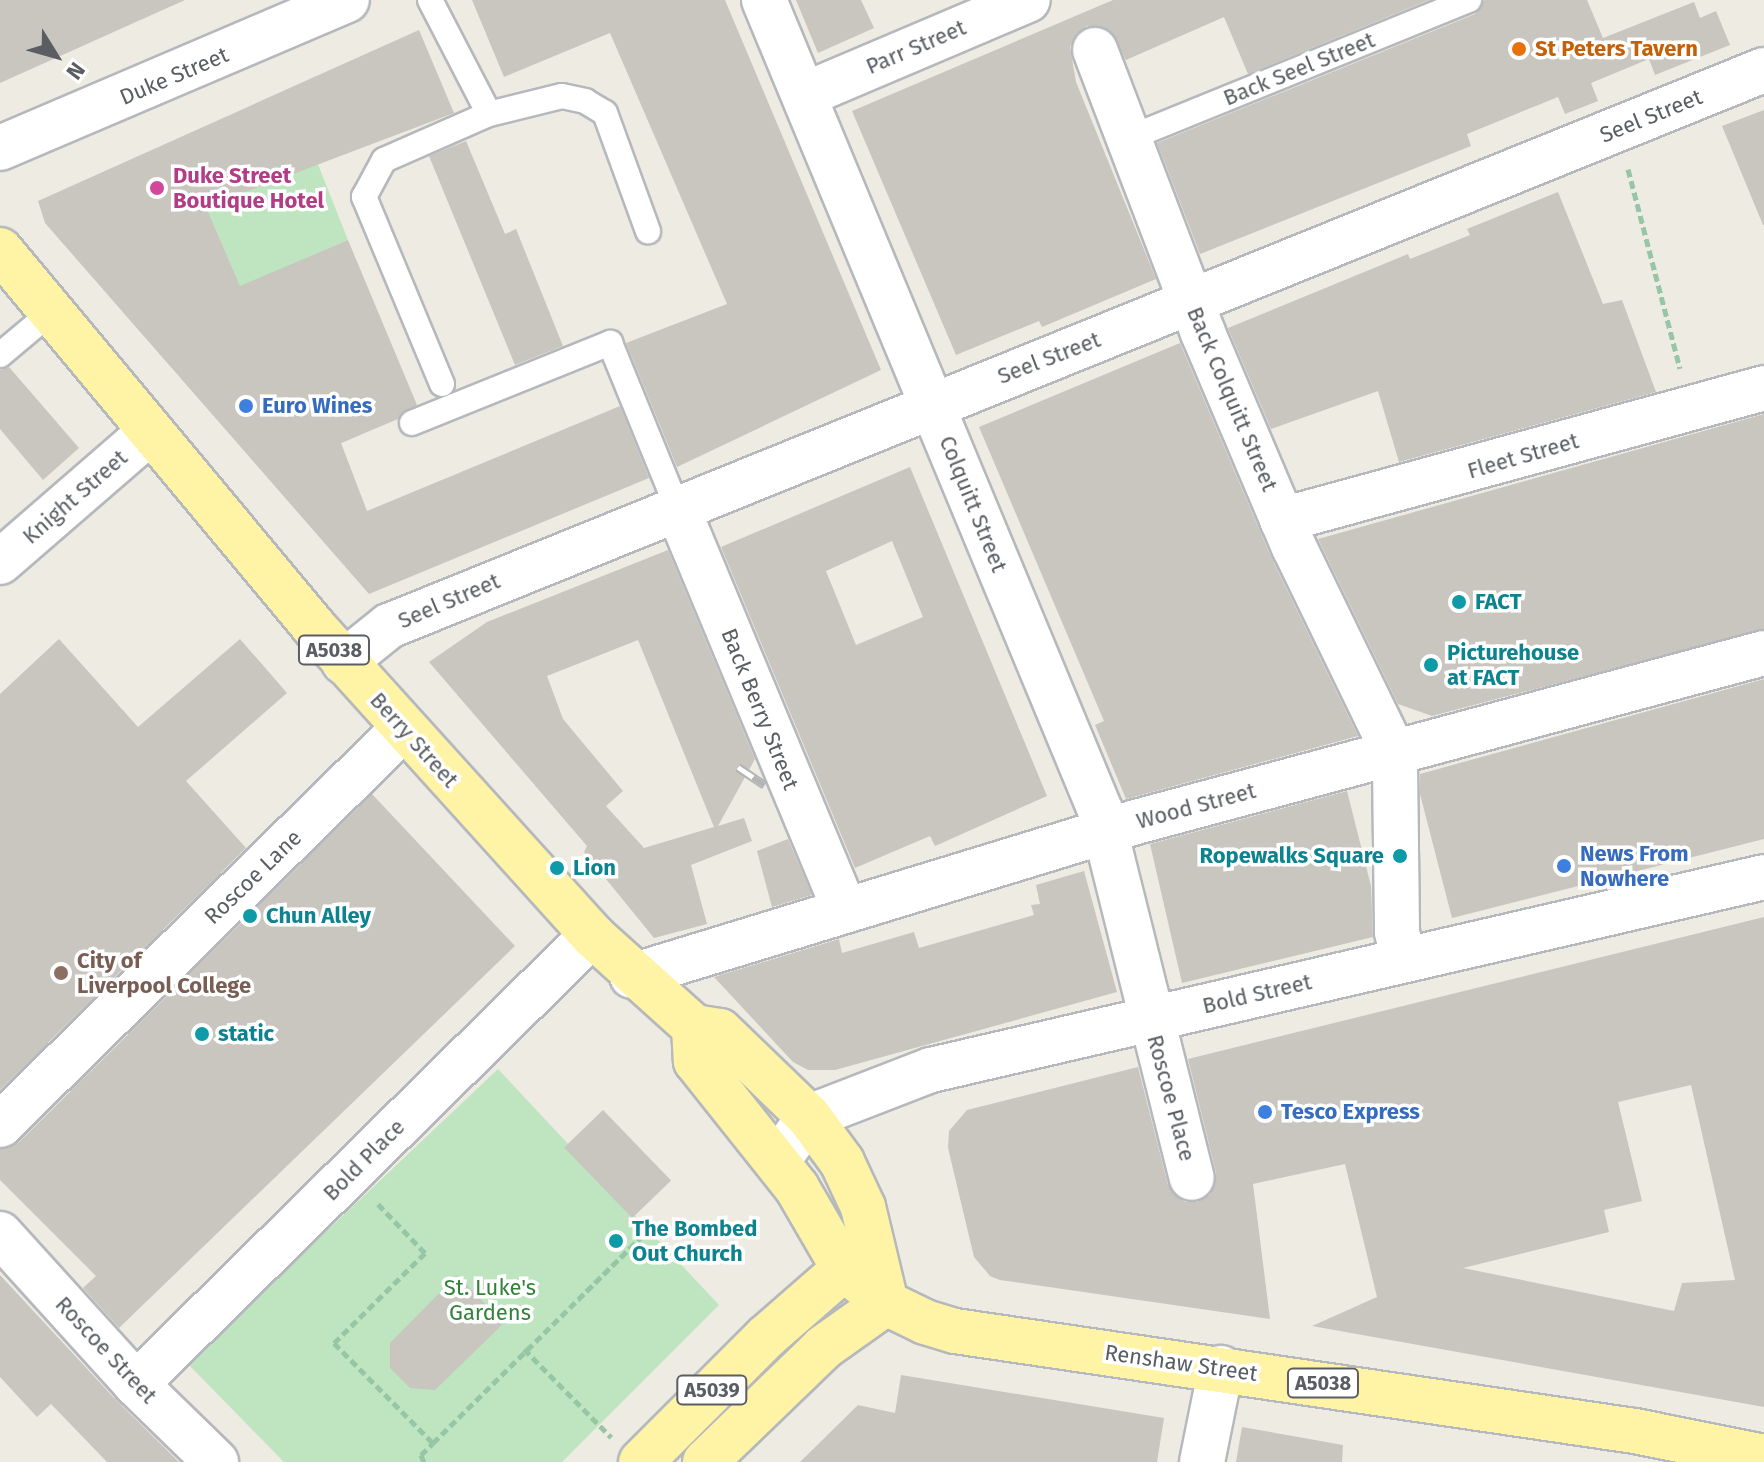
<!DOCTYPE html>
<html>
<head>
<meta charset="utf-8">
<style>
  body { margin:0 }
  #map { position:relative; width:1764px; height:1462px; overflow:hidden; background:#edebe2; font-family:"Fira Sans",sans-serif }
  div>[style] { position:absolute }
  .green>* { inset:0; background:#bee5bf }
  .building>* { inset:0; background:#c8c6bf; transform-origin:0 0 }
  .path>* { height:5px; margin-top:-2.5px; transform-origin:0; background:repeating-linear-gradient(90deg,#97c6a6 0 8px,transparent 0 12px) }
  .roads { filter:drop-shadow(2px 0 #b5b8bc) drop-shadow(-2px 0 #b5b8bc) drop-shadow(0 2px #b5b8bc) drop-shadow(0 -2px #b5b8bc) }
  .lane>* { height:24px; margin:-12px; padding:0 12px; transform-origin:12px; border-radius:12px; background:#fff }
  .street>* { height:44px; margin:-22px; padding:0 22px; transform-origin:22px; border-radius:22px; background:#fff }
  .secondary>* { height:44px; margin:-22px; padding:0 22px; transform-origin:22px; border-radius:22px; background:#fff }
  .primary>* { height:44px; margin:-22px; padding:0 22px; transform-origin:22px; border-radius:22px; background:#fff3a5 }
  .rail>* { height:9px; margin-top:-4.5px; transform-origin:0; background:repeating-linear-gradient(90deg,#fff 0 18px,#b3b4b4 0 36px); box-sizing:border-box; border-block:2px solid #b3b4b4 }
  .dots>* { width:22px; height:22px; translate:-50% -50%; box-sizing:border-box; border:4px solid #fff; border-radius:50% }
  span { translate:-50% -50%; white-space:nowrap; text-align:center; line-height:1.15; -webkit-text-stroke:7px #fff; paint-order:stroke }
  .shield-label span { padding:2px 6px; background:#fff; border:2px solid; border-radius:6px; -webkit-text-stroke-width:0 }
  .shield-label { font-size:20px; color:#5a5e63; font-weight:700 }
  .street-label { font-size:22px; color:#5a5e63 }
  .food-label { font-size:22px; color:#c56008; font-weight:700 }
  .left { translate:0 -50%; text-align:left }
  .hotel-label { font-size:22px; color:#b23c85; font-weight:700 }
  .shop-label { font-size:22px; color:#366cbe; font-weight:700 }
  .culture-label { font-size:22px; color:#0d838f; font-weight:700 }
  .right { translate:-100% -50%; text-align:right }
  .education-label { font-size:22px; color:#785e54; font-weight:700 }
  .park-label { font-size:22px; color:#33813a }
  .north { position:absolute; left:16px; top:16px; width:80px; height:80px; -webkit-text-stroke:6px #fff; paint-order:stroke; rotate:127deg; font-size:22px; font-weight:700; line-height:32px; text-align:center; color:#5a5e63 }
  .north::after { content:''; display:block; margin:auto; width:28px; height:36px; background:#5a5e63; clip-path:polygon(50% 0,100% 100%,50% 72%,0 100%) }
</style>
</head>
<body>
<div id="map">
  <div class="green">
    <div style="clip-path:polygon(317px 162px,348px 240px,290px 265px,362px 434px,312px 456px,206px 207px)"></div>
    <div style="clip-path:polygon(498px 1069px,719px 1305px,562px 1462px,284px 1462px,187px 1363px)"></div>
  </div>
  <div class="building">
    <div style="clip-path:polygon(0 0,185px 0,0 83px)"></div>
    <div style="clip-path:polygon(472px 0,725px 0,881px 370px,677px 467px,626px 343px,727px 304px,610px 33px,504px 77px)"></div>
    <div style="clip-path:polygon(796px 0,861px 0,874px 28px,818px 53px)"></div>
    <div style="clip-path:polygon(1113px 0,1429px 0,1248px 74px,1224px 17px,1126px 60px,1110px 30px,1087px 26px,1076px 34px,1070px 47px,1076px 82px,1156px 279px,1042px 327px,1039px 321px,956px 355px,852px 111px)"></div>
    <div style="clip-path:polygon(1484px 0,1587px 0,1603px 38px,1694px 2px,1700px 18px,1716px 11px,1730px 45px,1655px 75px,1649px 59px,1591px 83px,1598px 101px,1565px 114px,1558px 97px,1467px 134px,1471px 146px,1200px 254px,1157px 143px,1475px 14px)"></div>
    <div style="clip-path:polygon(419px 30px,454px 113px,206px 207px,240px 286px,348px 240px,417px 405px,398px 419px,341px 443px,367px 511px,620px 406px,649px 478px,369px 594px,45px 223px,38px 201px)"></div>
    <div style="clip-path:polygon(1764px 110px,1764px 225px,1763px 225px,1722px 126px)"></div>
    <div style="clip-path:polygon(466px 141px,505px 234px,516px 229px,563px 346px,515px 365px,429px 156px)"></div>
    <div style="clip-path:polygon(1558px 192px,1603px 304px,1622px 300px,1656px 392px,1399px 462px,1378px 391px,1271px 429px,1228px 328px,1408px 254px,1410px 259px,1470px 235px,1467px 229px)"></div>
    <div style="clip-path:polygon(1180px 343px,1271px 557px,1358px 736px,1126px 799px,1095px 725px,1104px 721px,979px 427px)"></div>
    <div style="clip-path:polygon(9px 367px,79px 448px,43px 480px,0 429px,0 370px)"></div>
    <div style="clip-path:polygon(1764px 414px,1764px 629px,1432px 716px,1398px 704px,1318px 539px)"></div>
    <div style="clip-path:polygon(evenodd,910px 467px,1047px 796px,935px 846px,930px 836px,855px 868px,721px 547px,910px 467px,892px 541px,923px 617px,856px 645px,826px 571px,892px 541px)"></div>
    <div style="clip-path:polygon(evenodd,668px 550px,755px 759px,718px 826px,744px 818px,752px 841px,691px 865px,707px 924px,654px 938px,584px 852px,587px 846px,429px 662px,487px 622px,668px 550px,638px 640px,714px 827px,644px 848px,606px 806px,623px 791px,563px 719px,547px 676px,638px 640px)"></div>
    <div style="clip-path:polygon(59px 639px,138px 727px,240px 639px,287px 693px,186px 781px,246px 848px,0 1090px,0 694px)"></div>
    <div style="clip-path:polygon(1764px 679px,1764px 839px,1452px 918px,1420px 794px,1420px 774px)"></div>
    <div style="clip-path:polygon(1347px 791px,1371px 886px,1373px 937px,1182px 983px,1150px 844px)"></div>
    <div style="clip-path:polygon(372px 794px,515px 946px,119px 1328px,83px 1288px,96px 1276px,0 1180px,0 1149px,18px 1143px)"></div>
    <div style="clip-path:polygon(788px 839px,812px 895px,772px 907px,757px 851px)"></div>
    <div style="clip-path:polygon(1084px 871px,1117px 992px,835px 1070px,808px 1070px,793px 1062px,714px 977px,839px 939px,842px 953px,914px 932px,919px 948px,1034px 915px,1031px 905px,1040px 904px,1036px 885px)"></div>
    <div style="clip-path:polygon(evenodd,1764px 917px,1764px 1407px,1312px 1326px,1377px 1297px,1345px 1164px,1253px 1184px,1270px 1319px,1000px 1280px,990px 1276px,974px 1257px,948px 1148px,949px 1131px,967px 1110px,1138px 1067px,1168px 1185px,1184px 1202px,1197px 1202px,1210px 1195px,1216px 1173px,1188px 1059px,1764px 917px,1691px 1085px,1735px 1280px,1682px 1283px,1674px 1311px,1463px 1268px,1609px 1232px,1604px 1210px,1642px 1201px,1618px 1102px,1691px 1085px)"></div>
    <div style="left:603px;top:1110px;width:98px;height:54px;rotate:46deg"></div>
    <div style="clip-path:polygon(0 1275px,117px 1401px,179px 1462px,107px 1462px,51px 1404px,37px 1417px,0 1377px)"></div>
    <div style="clip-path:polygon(457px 1275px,504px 1323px,435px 1390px,410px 1388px,390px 1368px,390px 1343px)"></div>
    <div style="clip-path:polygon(901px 1375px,1164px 1418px,1157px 1462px,800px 1462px,858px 1405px,895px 1413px)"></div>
    <div style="clip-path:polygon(1242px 1427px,1343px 1445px,1342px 1462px,1236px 1462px)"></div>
  </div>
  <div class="path">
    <div style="left:1628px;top:169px;width:206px;rotate:75.4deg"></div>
    <div style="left:378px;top:1204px;width:68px;rotate:46.2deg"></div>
    <div style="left:425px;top:1253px;width:128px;rotate:135.3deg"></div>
    <div style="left:334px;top:1343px;width:141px;rotate:45.3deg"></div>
    <div style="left:433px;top:1443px;width:303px;rotate:-44.7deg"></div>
    <div style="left:524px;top:1349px;width:124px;rotate:45.3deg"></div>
    <div style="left:424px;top:1462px;width:8px;rotate:-113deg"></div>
    <div style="left:421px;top:1455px;width:17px;rotate:-45deg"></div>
  </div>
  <div class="roads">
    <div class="lane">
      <div style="left:430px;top:0;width:128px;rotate:62.6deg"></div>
      <div style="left:489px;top:114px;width:75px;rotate:-13.9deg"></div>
      <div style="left:562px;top:96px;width:24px;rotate:12deg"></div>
      <div style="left:585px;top:101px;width:23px;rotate:31deg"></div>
      <div style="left:605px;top:113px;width:126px;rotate:70deg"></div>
      <div style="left:1129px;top:138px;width:367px;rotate:-22.1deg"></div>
      <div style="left:0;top:355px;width:65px;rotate:-40deg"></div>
      <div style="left:442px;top:384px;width:203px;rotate:-112.6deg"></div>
      <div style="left:364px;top:197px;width:42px;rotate:-61.6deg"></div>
      <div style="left:384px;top:160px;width:115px;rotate:-23.7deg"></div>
      <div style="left:412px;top:423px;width:214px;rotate:-22deg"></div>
      <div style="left:610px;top:343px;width:177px;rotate:67.8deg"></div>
    </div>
    <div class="street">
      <div style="left:764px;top:0;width:877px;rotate:67.47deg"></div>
      <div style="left:1100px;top:810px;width:379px;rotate:76deg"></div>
      <div style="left:1095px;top:50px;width:303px;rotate:69.1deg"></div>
      <div style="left:1203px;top:333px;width:233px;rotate:67deg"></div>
      <div style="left:1294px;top:547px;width:216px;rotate:64.1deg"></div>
      <div style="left:804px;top:95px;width:243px;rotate:-23deg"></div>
      <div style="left:677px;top:507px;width:437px;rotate:67.4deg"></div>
      <div style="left:1282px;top:520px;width:500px;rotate:-15.3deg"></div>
      <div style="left:0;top:562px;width:198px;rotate:-40.9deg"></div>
      <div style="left:344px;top:662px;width:58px;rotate:-38.7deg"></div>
      <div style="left:389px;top:626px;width:1483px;rotate:-22.02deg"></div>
      <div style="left:1395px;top:765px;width:167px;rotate:89.3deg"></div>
      <div style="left:1397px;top:932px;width:28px;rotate:77deg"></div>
      <div style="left:632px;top:976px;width:527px;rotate:-16.99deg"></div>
      <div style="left:1136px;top:822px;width:650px;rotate:-15.06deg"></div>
      <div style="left:0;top:1125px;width:565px;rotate:-44.5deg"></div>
      <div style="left:778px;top:1160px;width:53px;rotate:-54.2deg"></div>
      <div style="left:809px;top:1117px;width:131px;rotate:-21.1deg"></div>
      <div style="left:931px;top:1070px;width:855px;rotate:-13.04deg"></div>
      <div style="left:0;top:1234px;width:202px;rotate:47.8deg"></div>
      <div style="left:136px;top:1384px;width:112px;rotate:44.3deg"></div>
      <div style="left:136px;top:1384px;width:640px;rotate:-44.56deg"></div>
      <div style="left:1202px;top:1462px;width:96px;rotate:-78.6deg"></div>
    </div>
    <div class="secondary">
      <div style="left:0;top:148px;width:377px;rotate:-23.1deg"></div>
    </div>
    <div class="primary">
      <div style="left:0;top:250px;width:491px;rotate:50.2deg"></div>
      <div style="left:314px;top:627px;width:415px;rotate:47.9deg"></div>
      <div style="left:592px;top:935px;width:137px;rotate:42deg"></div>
      <div style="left:694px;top:1027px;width:26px;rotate:9deg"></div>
      <div style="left:720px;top:1031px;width:124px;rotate:44deg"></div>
      <div style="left:809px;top:1117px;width:56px;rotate:53.7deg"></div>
      <div style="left:842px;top:1162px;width:50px;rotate:65deg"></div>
      <div style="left:863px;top:1207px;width:99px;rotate:76.5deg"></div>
      <div style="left:694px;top:1027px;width:34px;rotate:87deg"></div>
      <div style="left:696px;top:1061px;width:162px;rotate:51.5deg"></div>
      <div style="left:797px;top:1188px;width:94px;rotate:59.9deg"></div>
      <div style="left:844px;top:1269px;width:54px;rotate:39deg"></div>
      <div style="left:886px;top:1303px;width:43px;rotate:26deg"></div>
      <div style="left:925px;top:1322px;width:31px;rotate:17deg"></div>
      <div style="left:955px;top:1331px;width:687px;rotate:8.37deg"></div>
      <div style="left:1635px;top:1431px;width:132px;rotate:11.4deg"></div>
      <div style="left:641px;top:1462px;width:177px;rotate:-45deg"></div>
      <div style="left:766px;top:1337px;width:103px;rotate:-41.1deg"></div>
      <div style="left:705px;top:1462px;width:165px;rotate:-44deg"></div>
      <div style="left:824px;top:1347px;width:76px;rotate:-35.4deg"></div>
    </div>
  </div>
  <div class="rail">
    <div style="left:738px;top:767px;width:32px;rotate:34deg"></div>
  </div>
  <div class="dots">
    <div style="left:1519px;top:49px;background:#e8710a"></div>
    <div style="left:157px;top:188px;background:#d1479c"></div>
    <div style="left:246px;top:406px;background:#3f7fe0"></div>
    <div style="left:1459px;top:602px;background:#0f9aa8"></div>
    <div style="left:1431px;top:665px;background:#0f9aa8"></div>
    <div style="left:1400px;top:856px;background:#0f9aa8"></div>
    <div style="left:1564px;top:866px;background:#3f7fe0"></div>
    <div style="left:557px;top:868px;background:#0f9aa8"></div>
    <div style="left:250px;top:916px;background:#0f9aa8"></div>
    <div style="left:61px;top:973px;background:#8d6e63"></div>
    <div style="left:202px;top:1034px;background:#0f9aa8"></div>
    <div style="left:1265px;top:1112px;background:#3f7fe0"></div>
    <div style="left:616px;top:1241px;background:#0f9aa8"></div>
  </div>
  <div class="shield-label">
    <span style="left:334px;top:650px">A5038</span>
    <span style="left:1323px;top:1383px">A5038</span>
    <span style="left:712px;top:1390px">A5039</span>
  </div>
  <div class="street-label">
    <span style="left:916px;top:47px;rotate:-23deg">Parr Street</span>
    <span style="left:1299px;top:69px;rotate:-22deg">Back Seel Street</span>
    <span style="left:174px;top:76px;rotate:-23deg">Duke Street</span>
    <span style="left:1651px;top:116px;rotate:-22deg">Seel Street</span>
    <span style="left:1049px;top:358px;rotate:-21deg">Seel Street</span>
    <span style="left:1232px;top:399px;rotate:67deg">Back Colquitt Street</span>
    <span style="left:1523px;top:456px;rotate:-16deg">Fleet Street</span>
    <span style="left:75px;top:497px;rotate:-41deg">Knight Street</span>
    <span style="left:973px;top:504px;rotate:68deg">Colquitt Street</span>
    <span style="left:449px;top:601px;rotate:-23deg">Seel Street</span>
    <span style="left:760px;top:709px;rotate:68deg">Back Berry Street</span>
    <span style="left:414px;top:740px;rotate:48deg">Berry Street</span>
    <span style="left:1196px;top:806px;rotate:-15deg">Wood Street</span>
    <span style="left:253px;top:877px;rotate:-44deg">Roscoe Lane</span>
    <span style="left:1257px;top:994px;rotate:-13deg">Bold Street</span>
    <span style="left:1171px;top:1098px;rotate:75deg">Roscoe Place</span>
    <span style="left:364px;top:1160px;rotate:-45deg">Bold Place</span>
    <span style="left:106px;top:1350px;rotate:47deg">Roscoe Street</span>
    <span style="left:1181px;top:1363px;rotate:8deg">Renshaw Street</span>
  </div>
  <div class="food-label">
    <span class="left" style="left:1535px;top:49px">St Peters Tavern</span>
  </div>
  <div class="hotel-label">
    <span class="left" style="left:173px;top:188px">Duke Street<br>Boutique Hotel</span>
  </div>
  <div class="shop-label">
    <span class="left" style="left:262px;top:406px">Euro Wines</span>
    <span class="left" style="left:1580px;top:866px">News From<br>Nowhere</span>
    <span class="left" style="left:1281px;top:1112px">Tesco Express</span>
  </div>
  <div class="culture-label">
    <span class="left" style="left:1475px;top:602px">FACT</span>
    <span class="left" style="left:1447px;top:665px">Picturehouse<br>at FACT</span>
    <span class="right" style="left:1384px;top:856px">Ropewalks Square</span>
    <span class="left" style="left:573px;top:868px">Lion</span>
    <span class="left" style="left:266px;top:916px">Chun Alley</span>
    <span class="left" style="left:218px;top:1034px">static</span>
    <span class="left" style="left:632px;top:1241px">The Bombed<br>Out Church</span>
  </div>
  <div class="education-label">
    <span class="left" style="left:77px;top:973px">City of<br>Liverpool College</span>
  </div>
  <div class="park-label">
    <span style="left:490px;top:1300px">St. Luke's<br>Gardens</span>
  </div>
  <div class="north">N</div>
</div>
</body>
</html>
